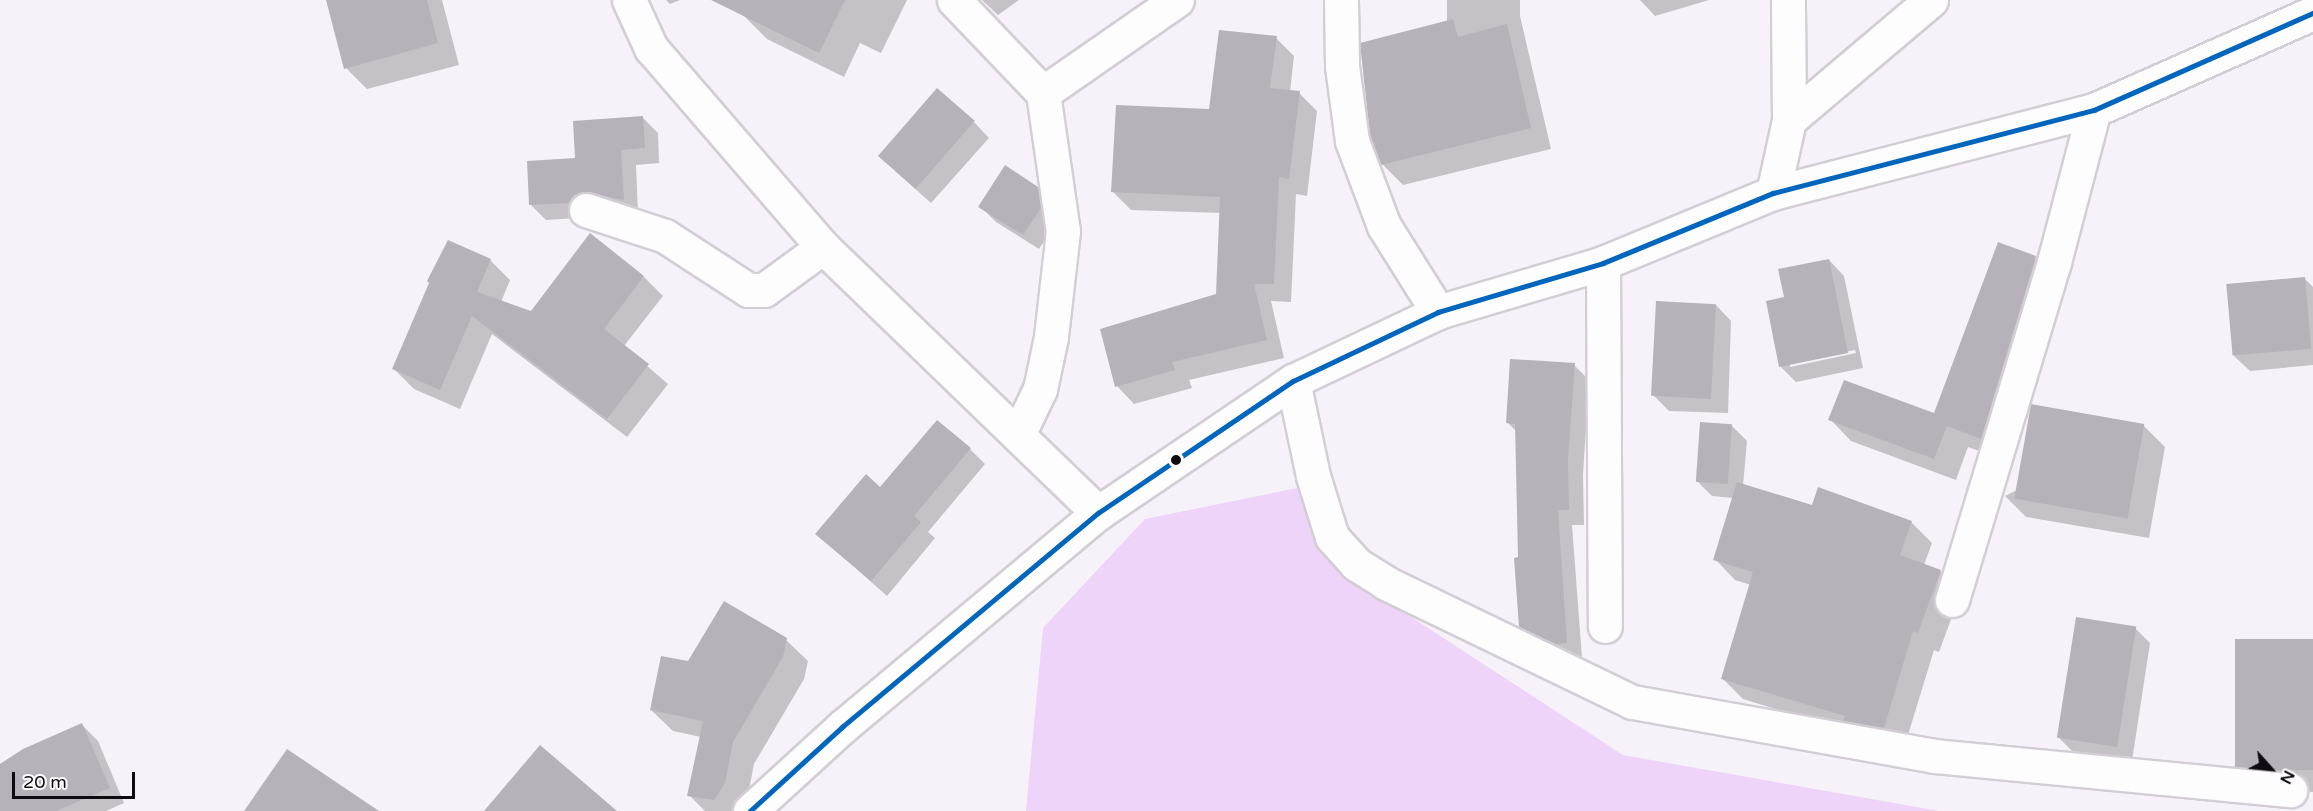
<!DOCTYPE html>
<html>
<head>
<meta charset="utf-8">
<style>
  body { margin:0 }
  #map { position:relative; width:2313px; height:811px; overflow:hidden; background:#f7f2f9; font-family:"Varela Round",sans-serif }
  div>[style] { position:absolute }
  .green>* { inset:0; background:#edd4f8 }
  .shadow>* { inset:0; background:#0003 }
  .building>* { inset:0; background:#b7b2b9; transform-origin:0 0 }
  .roads { filter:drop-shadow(2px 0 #d3ced5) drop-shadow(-2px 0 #d3ced5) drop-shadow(0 2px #d3ced5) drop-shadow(0 -2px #d3ced5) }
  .street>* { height:33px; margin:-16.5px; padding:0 16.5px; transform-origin:16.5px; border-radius:16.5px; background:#fefdfe }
  .bus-1>* { height:4.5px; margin:-2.25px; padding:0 2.25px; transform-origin:2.25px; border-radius:2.25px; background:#0065bd }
  .dots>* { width:16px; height:16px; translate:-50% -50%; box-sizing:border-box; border:3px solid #fff; border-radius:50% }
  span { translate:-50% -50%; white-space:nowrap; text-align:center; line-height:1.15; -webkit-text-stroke:4.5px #fff; paint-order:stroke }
  .north { position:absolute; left:2241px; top:739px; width:60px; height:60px; -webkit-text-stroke:4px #fff; paint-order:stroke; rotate:117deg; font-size:16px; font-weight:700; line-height:24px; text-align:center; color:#100b12 }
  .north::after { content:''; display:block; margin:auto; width:21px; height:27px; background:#100b12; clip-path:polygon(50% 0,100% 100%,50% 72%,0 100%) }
  .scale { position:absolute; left:12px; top:772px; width:123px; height:27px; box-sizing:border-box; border:3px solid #100b12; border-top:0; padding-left:8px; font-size:18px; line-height:21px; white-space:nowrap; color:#100b12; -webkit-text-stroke:4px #fff; paint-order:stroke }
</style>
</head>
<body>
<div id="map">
  <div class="green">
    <div style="clip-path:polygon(1307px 486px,1362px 585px,1623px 755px,1939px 811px,1026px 811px,1043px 628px,1145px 519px)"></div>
  </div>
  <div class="shadow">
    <div style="clip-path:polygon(328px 0,442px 0,459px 65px,367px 89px,346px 68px)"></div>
    <div style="clip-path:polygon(666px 0,680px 0,670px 4px)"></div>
    <div style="clip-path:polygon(749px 0,907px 0,881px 53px,860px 43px,844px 77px,767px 39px,742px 14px)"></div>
    <div style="clip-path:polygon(982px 0,1019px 0,998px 15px)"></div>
    <div style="clip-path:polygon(1447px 0,1520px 0,1520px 16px,1551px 149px,1403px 185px,1382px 164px,1447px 22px)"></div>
    <div style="clip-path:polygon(1640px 0,1709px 0,1655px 16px)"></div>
    <div style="clip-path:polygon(1276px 38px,1294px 56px,1290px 92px,1299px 93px,1317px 111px,1307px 196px,1296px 194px,1291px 302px,1271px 301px,1284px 358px,1189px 380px,1192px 388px,1134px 404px,1117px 386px,1217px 295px,1221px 213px,1131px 210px,1113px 192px,1211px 110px)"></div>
    <div style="clip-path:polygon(643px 118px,658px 133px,659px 163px,636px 165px,638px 214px,546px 220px,531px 205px,577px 159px)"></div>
    <div style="clip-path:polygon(974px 122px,989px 138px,931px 203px,895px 171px)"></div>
    <div style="clip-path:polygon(1037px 188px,1053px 204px,1055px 224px,1039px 249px,996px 222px,980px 206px)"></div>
    <div style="clip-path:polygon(448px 242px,490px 260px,510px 280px,501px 302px,531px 313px,644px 277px,663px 296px,624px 346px,668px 384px,627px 437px,492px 334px,460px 409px,414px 389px,394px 369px)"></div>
    <div style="clip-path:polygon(2035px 258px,2057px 279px,2003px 460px,1968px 447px,1956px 480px,1851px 441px,1830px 419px,1935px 415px)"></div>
    <div style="clip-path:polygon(evenodd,1829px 260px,1844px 276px,1863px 368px,1796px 382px,1781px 367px,1785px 299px,1829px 260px,1855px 350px,1856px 353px,1790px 367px,1790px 363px,1855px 350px)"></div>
    <div style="clip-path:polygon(2304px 278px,2313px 287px,2313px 365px,2250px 371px,2234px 356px)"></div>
    <div style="clip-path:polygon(1716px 305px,1731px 321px,1728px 413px,1669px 411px,1654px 396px)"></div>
    <div style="clip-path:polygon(1574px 365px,1589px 380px,1583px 475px,1584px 525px,1572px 525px,1582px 658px,1571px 658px,1536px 642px,1520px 626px,1517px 432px,1508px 423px)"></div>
    <div style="clip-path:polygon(1731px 425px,1747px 441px,1743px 486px,1813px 507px,1911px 522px,1932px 543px,1924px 565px,1940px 571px,1961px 592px,1939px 652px,1934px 650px,1904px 748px,1743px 699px,1723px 679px,1751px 585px,1735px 580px,1715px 559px,1733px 498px,1712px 496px,1697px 481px)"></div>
    <div style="clip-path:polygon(2144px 426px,2165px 447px,2149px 538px,2026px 517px,2005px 496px)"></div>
    <div style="clip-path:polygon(970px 449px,985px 464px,928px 532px,935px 538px,887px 596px,817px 534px,880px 489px)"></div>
    <div style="clip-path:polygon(2135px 628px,2150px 643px,2132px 761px,2073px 752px,2058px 737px)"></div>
    <div style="clip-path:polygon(786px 640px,808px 661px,804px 679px,754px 764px,746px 805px,742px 811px,705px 811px,689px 795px,701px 737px,673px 731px,651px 710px,689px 663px)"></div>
    <div style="clip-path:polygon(2313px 641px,2313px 792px,2263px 787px,2241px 766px)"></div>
    <div style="clip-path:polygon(82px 725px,98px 741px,124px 803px,106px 811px,0 811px,0 764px)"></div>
  </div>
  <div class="building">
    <div style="clip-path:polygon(326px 0,427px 0,438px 43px,344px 69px)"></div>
    <div style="clip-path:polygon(711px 0,845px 0,819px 53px)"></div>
    <div style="clip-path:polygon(1453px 19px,1458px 37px,1507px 24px,1531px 128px,1381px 165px,1370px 136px,1360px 43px)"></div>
    <div style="clip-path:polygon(1219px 30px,1277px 36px,1270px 88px,1300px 91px,1289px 179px,1279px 177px,1274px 284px,1254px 284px,1267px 340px,1172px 362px,1175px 370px,1115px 387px,1100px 329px,1216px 294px,1220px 197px,1111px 192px,1116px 105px,1209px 109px)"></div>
    <div style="left:937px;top:88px;width:50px;height:90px;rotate:41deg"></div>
    <div style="clip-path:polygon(643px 116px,645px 148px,621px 150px,624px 200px,583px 192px,569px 203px,529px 205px,527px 161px,575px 158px,573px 121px)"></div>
    <div style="clip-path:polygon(1005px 165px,1038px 187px,1041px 208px,1023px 235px,978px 207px)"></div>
    <div style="clip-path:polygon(590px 233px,644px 276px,604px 329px,649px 364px,607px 419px,472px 316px,440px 390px,392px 369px,429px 283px,427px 281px,448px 240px,491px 259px,477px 292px,531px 311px)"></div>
    <div style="clip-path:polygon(1998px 242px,2036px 256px,1981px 439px,1947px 426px,1934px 459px,1828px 420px,1844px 380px,1934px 413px)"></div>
    <div style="clip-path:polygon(1829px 259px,1848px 353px,1779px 367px,1766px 301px,1784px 297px,1778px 269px)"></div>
    <div style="left:2305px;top:277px;width:72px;height:79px;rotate:85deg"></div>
    <div style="left:1656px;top:301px;width:60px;height:95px;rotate:3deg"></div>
    <div style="clip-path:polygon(1510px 359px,1575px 363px,1568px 459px,1569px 510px,1558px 510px,1567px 643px,1554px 644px,1519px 627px,1514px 558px,1518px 557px,1515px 424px,1506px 423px)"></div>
    <div style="left:2031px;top:404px;width:115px;height:96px;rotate:10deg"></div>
    <div style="clip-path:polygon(937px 420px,971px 448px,914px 516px,921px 522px,871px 581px,815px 534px,866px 474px,880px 487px)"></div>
    <div style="left:1700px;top:422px;width:32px;height:60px;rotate:4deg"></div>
    <div style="clip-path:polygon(1737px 482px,1812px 505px,1818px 487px,1912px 521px,1900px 555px,1941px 570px,1918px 633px,1913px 631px,1884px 728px,1843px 721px,1845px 716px,1721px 679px,1753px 572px,1713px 560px)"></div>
    <div style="clip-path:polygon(724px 601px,787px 638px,783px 657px,733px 742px,725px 783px,714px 800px,687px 796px,703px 721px,650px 710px,661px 656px,688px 661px)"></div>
    <div style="left:2076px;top:617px;width:61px;height:122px;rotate:9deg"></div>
    <div style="left:2313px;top:639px;width:131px;height:78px;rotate:90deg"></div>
    <div style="clip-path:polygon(82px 723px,110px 788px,56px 811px,0 811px,0 764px,23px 749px)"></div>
    <div style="clip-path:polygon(540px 745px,617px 811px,484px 811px)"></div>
    <div style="clip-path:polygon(287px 749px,379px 811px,244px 811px)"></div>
  </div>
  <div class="roads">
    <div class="street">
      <div style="left:629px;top:0;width:53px;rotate:65.4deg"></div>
      <div style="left:651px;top:48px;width:263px;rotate:49.2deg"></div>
      <div style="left:823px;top:247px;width:383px;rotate:44deg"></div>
      <div style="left:954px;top:0;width:129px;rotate:46.3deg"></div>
      <div style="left:1043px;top:93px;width:139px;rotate:81.8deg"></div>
      <div style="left:1063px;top:231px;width:107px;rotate:96.5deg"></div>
      <div style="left:1051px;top:337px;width:53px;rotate:101.9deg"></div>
      <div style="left:1040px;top:389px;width:51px;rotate:115.6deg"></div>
      <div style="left:1341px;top:0;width:66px;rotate:89.1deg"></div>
      <div style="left:1342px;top:66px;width:76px;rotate:82.4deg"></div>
      <div style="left:1352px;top:141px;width:91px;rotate:69.4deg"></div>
      <div style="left:1384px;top:226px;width:102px;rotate:57.9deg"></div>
      <div style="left:1043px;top:93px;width:163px;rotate:-34.8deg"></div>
      <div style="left:1789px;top:120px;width:186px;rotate:-40.2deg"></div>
      <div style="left:1773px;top:193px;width:75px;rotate:-77.6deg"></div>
      <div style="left:1789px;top:120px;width:120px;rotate:-90.5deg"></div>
      <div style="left:586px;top:210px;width:83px;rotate:18.2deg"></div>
      <div style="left:665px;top:236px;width:99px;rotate:33deg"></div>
      <div style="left:748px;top:290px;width:16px"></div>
      <div style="left:764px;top:290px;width:73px;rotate:-36.1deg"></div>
      <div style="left:1603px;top:263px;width:363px;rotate:89.7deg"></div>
      <div style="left:1293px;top:381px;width:97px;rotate:78.1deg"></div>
      <div style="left:1313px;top:476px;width:64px;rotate:72.7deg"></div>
      <div style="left:1332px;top:537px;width:36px;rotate:48deg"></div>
      <div style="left:1356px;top:564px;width:36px;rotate:32deg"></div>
      <div style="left:1386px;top:583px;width:273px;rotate:25.8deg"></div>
      <div style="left:1632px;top:702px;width:307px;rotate:10.1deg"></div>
      <div style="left:1934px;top:756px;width:358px;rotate:5.5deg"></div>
      <div style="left:1952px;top:600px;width:353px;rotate:-73.2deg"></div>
      <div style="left:2054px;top:262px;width:157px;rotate:-75.3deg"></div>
      <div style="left:750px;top:811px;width:125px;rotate:-42.4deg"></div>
      <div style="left:842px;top:727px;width:334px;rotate:-39.9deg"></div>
      <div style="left:1098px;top:513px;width:235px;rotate:-34.1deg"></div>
      <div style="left:1293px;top:381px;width:161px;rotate:-25.4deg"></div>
      <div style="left:1438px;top:312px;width:172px;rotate:-16.5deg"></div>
      <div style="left:1603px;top:263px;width:184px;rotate:-22.4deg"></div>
      <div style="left:1773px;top:193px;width:332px;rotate:-14.5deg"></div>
      <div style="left:2094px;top:110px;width:240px;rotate:-23.9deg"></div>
    </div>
  </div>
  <div class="bus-1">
    <div style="left:750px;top:811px;width:125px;rotate:-42.4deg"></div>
    <div style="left:842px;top:727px;width:334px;rotate:-39.9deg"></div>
    <div style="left:1098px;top:513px;width:235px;rotate:-34.1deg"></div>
    <div style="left:1293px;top:381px;width:161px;rotate:-25.4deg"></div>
    <div style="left:1438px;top:312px;width:172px;rotate:-16.5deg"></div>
    <div style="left:1603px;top:263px;width:184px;rotate:-22.4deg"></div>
    <div style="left:1773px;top:193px;width:332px;rotate:-14.5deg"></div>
    <div style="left:2094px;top:110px;width:240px;rotate:-23.9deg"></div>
  </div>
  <div class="dots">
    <div style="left:1176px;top:460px;background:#100b12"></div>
  </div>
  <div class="north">N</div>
  <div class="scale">20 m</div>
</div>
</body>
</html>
